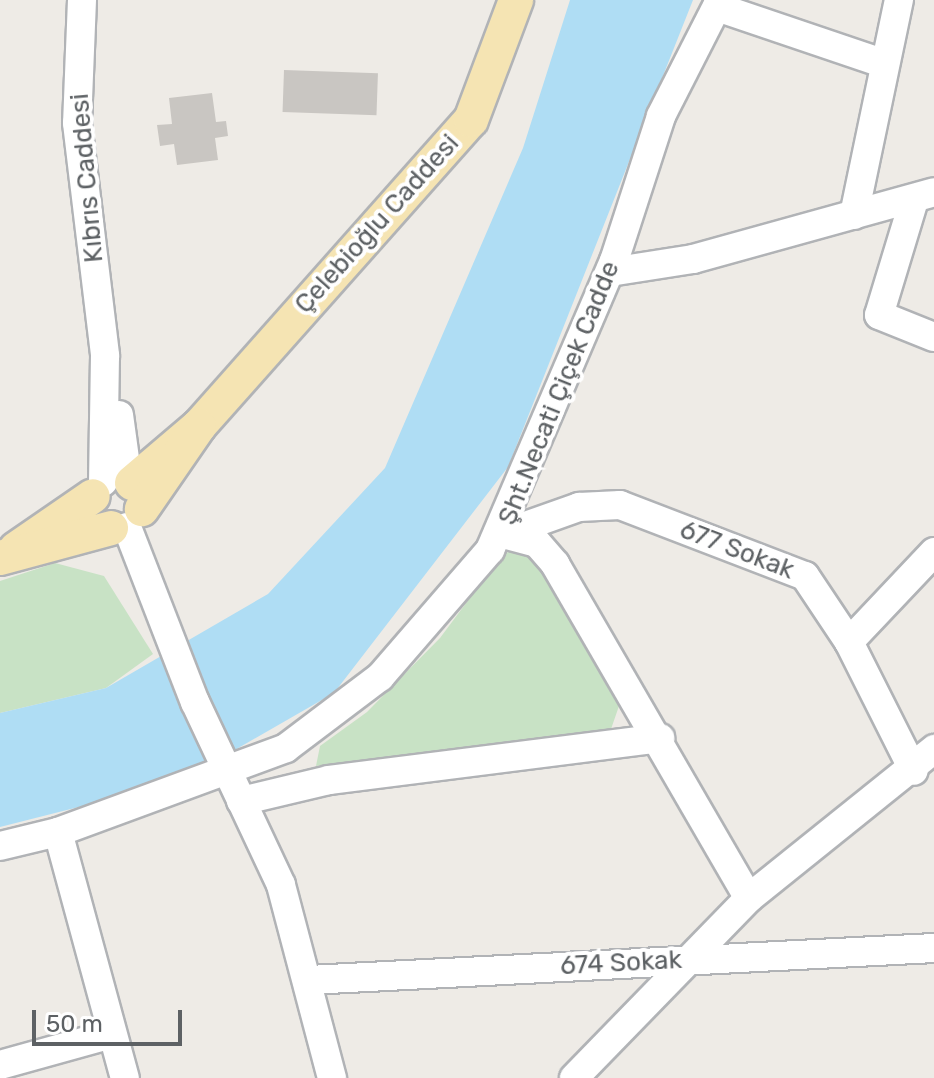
<!DOCTYPE html>
<html>
<head>
<meta charset="utf-8">
<style>
  body { margin:0 }
  #map { position:relative; width:934px; height:1078px; overflow:hidden; background:#eeebe6; font-family:Rubik,sans-serif }
  div>[style] { position:absolute }
  .green>* { inset:0; background:#c8e2c5 }
  .water>* { inset:0; background:#afddf4 }
  .building>* { inset:0; background:#c9c6c2; transform-origin:0 0 }
  .roads { filter:drop-shadow(2px 0 #b1b3b6) drop-shadow(-2px 0 #b1b3b6) drop-shadow(0 2px #b1b3b6) drop-shadow(0 -2px #b1b3b6) }
  .minor>* { height:28px; margin:-14px; padding:0 14px; transform-origin:14px; border-radius:14px; background:#fff }
  .major>* { height:34px; margin:-17px; padding:0 17px; transform-origin:17px; border-radius:17px; background:#f5e4b3 }
  span { translate:-50% -50%; white-space:nowrap; text-align:center; line-height:1.15; -webkit-text-stroke:8px #fff; paint-order:stroke }
  .street-label { font-size:26px; color:#5d6164 }
  .scale { position:absolute; left:32px; top:1010px; width:150px; height:36px; box-sizing:border-box; border:4px solid #5d6164; border-top:0; padding-left:10px; font-size:24px; line-height:28px; white-space:nowrap; color:#5d6164; -webkit-text-stroke:6px #fff; paint-order:stroke }
</style>
</head>
<body>
<div id="map">
  <div class="green">
    <div style="clip-path:polygon(519px 547px,538px 553px,619px 706px,610px 732px,316px 766px,320px 746px,367px 712px,440px 638px,502px 555px)"></div>
    <div style="clip-path:polygon(55px 563px,104px 576px,153px 654px,106px 688px,0 713px,0 581px)"></div>
  </div>
  <div class="water">
    <div style="clip-path:polygon(570px 0,693px 0,508px 467px,334px 693px,181px 781px,0 827px,0 713px,106px 688px,268px 594px,385px 468px,523px 148px)"></div>
  </div>
  <div class="building">
    <div style="left:284px;top:70px;width:94px;height:42px;rotate:2deg"></div>
    <div style="clip-path:polygon(212px 93px,216px 122px,226px 121px,228px 136px,215px 138px,218px 160px,177px 165px,174px 144px,160px 146px,157px 125px,172px 124px,169px 98px)"></div>
  </div>
  <div class="roads">
    <div class="minor">
      <div style="left:82px;top:0;width:123px;rotate:92.3deg"></div>
      <div style="left:77px;top:123px;width:235px;rotate:83.1deg"></div>
      <div style="left:105px;top:356px;width:126px;rotate:90.9deg"></div>
      <div style="left:717px;top:7px;width:177px;rotate:18.7deg"></div>
      <div style="left:914px;top:200px;width:120px;rotate:106.9deg"></div>
      <div style="left:879px;top:315px;width:59px;rotate:21.8deg"></div>
      <div style="left:854px;top:215px;width:220px;rotate:-78.2deg"></div>
      <div style="left:610px;top:272px;width:84px;rotate:-8.9deg"></div>
      <div style="left:693px;top:259px;width:250px;rotate:-15.5deg"></div>
      <div style="left:119px;top:415px;width:67px;rotate:82.2deg"></div>
      <div style="left:127px;top:527px;width:188px;rotate:68.8deg"></div>
      <div style="left:195px;top:702px;width:202px;rotate:64.8deg"></div>
      <div style="left:281px;top:885px;width:200px;rotate:75.2deg"></div>
      <div style="left:503px;top:534px;width:81px;rotate:-19.6deg"></div>
      <div style="left:579px;top:507px;width:41px;rotate:-2.8deg"></div>
      <div style="left:620px;top:505px;width:198px;rotate:21deg"></div>
      <div style="left:805px;top:576px;width:79px;rotate:56.3deg"></div>
      <div style="left:849px;top:642px;width:144px;rotate:63.3deg"></div>
      <div style="left:503px;top:534px;width:35px;rotate:15deg"></div>
      <div style="left:537px;top:543px;width:28px;rotate:49deg"></div>
      <div style="left:555px;top:564px;width:386px;rotate:59.9deg"></div>
      <div style="left:849px;top:642px;width:124px;rotate:-46.6deg"></div>
      <div style="left:241px;top:801px;width:90px;rotate:-13.4deg"></div>
      <div style="left:329px;top:780px;width:334px;rotate:-7.2deg"></div>
      <div style="left:58px;top:832px;width:255px;rotate:74.8deg"></div>
      <div style="left:0;top:846px;width:60px;rotate:-13.6deg"></div>
      <div style="left:58px;top:832px;width:243px;rotate:-20.2deg"></div>
      <div style="left:286px;top:748px;width:118px;rotate:-37.1deg"></div>
      <div style="left:380px;top:677px;width:168px;rotate:-49.1deg"></div>
      <div style="left:490px;top:550px;width:314px;rotate:-66.8deg"></div>
      <div style="left:614px;top:261px;width:152px;rotate:-72deg"></div>
      <div style="left:661px;top:116px;width:130px;rotate:-63deg"></div>
      <div style="left:309px;top:980px;width:626px;rotate:-2.93deg"></div>
      <div style="left:0;top:1065px;width:116px;rotate:-15.5deg"></div>
      <div style="left:574px;top:1078px;width:251px;rotate:-45.8deg"></div>
      <div style="left:749px;top:898px;width:238px;rotate:-38.8deg"></div>
    </div>
    <div class="major">
      <div style="left:199px;top:426px;width:409px;rotate:-48.4deg"></div>
      <div style="left:471px;top:120px;width:128px;rotate:-69.4deg"></div>
      <div style="left:132px;top:483px;width:88px;rotate:-40.4deg"></div>
      <div style="left:199px;top:426px;width:101px;rotate:124.5deg"></div>
      <div style="left:16px;top:549px;width:93px;rotate:-34.5deg"></div>
      <div style="left:0;top:558px;width:115px;rotate:-15.1deg"></div>
    </div>
  </div>
  <div class="street-label">
    <span style="left:87px;top:178px;rotate:-95deg">Kıbrıs Caddesi</span>
    <span style="left:377px;top:224px;rotate:-48deg">Çelebioğlu Caddesi</span>
    <span style="left:559px;top:393px;rotate:-68deg">Şht.Necati Çiçek Cadde</span>
    <span style="left:737px;top:550px;rotate:21deg">677 Sokak</span>
    <span style="left:621px;top:963px;rotate:-3deg">674 Sokak</span>
  </div>
  <div class="scale">50 m</div>
</div>
</body>
</html>
